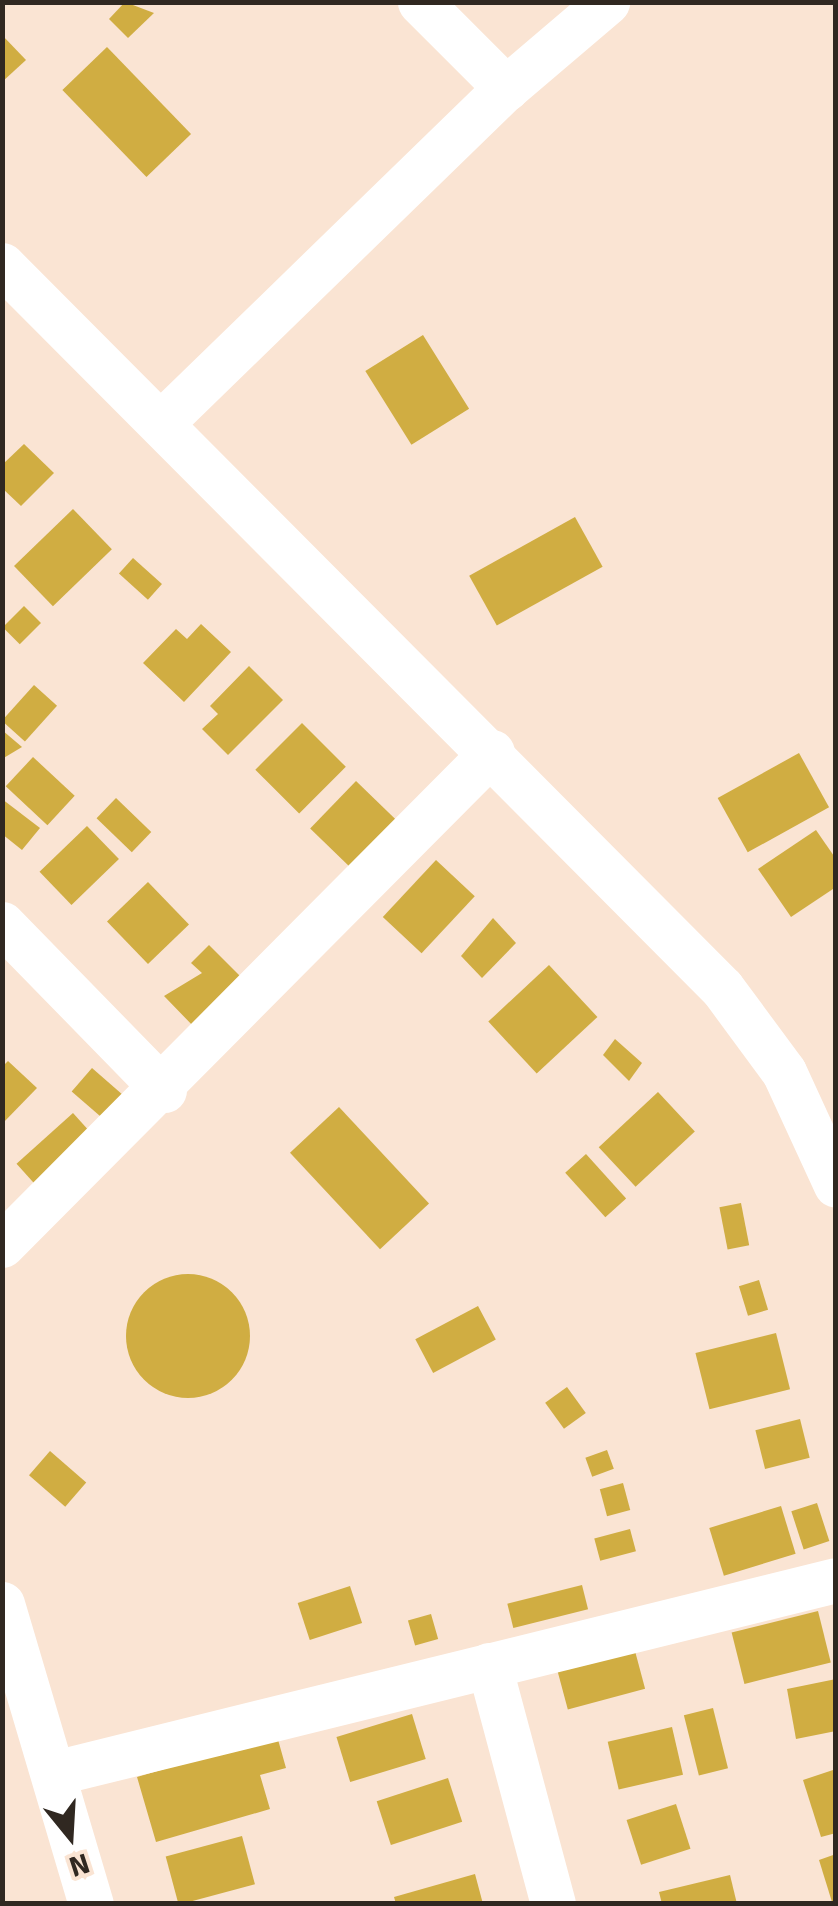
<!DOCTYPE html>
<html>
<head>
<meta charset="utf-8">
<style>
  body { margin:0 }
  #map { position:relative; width:838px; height:1906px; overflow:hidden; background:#fae4d3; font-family:Signika,sans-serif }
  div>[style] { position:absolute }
  .building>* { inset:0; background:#d0ad42; transform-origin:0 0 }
  .round { border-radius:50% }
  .minor>* { height:45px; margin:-22.5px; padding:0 22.5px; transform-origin:22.5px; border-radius:22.5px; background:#fff }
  span { translate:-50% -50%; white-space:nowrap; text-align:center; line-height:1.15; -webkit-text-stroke:10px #fae4d3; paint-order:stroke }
  .frame { position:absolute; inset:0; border:5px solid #302821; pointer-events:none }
  .north { position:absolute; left:20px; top:1786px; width:100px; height:100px; -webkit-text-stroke:8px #fae4d3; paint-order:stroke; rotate:162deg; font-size:28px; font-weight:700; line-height:40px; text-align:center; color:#302821 }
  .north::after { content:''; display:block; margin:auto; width:35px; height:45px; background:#302821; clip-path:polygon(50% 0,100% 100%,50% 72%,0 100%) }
</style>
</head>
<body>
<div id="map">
  <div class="building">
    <div style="clip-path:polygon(125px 2px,154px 13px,128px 38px,109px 19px)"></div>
    <div style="clip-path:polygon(2px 35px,26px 60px,2px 82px)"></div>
    <div style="left:107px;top:47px;width:121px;height:62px;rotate:46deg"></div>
    <div style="left:423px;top:335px;width:87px;height:68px;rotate:58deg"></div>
    <div style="clip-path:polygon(24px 444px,54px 473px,21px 506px,2px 488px,2px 465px)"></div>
    <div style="left:73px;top:509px;width:56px;height:82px;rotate:46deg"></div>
    <div style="left:575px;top:517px;width:57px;height:121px;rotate:61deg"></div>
    <div style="left:133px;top:558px;width:39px;height:21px;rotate:42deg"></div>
    <div style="left:24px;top:606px;width:24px;height:30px;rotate:45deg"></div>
    <div style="clip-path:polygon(201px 624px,231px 652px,184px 702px,143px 663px,176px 629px,187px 639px)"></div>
    <div style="clip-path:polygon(249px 666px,283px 700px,228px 755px,202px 729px,218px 714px,210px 706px)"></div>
    <div style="left:34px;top:685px;width:31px;height:48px;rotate:42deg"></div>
    <div style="left:302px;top:723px;width:62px;height:66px;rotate:45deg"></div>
    <div style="clip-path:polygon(2px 730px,22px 747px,2px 759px)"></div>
    <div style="left:799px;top:753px;width:62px;height:93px;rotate:61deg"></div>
    <div style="left:33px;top:757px;width:57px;height:40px;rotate:43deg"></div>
    <div style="left:356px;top:781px;width:56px;height:66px;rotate:44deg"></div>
    <div style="left:116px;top:798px;width:49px;height:28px;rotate:44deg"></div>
    <div style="clip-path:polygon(2px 799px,40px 828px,22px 850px,2px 834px)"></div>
    <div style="left:87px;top:826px;width:46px;height:66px;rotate:46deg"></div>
    <div style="clip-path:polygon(816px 830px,836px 859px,836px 887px,791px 917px,758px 869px)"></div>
    <div style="left:436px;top:860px;width:53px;height:78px;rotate:43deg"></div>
    <div style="left:148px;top:882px;width:59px;height:57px;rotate:46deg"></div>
    <div style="clip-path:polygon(493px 918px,516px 943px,482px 978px,461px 956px)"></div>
    <div style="clip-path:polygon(209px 945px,245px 981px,196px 1029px,164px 996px,202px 973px,191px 963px)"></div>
    <div style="left:549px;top:965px;width:71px;height:83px;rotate:47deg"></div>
    <div style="clip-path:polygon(615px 1039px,642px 1063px,629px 1081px,603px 1055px)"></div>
    <div style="clip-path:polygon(8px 1061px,37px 1088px,2px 1124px,2px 1067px)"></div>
    <div style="left:92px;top:1068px;width:41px;height:31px;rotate:41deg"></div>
    <div style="left:658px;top:1092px;width:54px;height:81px;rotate:47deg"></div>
    <div style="left:339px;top:1107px;width:132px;height:67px;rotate:47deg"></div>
    <div style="left:73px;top:1113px;width:36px;height:76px;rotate:48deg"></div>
    <div style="left:586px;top:1154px;width:60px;height:28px;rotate:48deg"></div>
    <div style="left:741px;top:1203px;width:43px;height:22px;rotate:79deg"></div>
    <div class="round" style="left:126px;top:1274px;width:124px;height:124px"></div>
    <div style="left:759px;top:1280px;width:31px;height:21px;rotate:73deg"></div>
    <div style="left:478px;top:1306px;width:38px;height:71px;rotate:62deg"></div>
    <div style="left:776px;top:1333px;width:58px;height:83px;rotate:76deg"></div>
    <div style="left:567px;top:1387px;width:32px;height:27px;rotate:54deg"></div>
    <div style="left:800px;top:1419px;width:40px;height:46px;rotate:76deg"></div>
    <div style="left:607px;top:1450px;width:20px;height:23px;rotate:70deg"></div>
    <div style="left:50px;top:1451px;width:48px;height:32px;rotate:41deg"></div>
    <div style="left:623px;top:1483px;width:28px;height:24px;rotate:75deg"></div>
    <div style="left:817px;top:1503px;width:40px;height:27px;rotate:72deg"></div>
    <div style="left:781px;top:1506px;width:50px;height:75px;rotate:73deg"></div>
    <div style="left:630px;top:1529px;width:23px;height:37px;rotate:75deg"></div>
    <div style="left:582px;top:1585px;width:25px;height:77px;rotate:76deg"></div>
    <div style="left:350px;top:1586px;width:39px;height:55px;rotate:72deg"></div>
    <div style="left:818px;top:1611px;width:53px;height:89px;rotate:76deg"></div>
    <div style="left:431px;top:1614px;width:26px;height:24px;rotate:74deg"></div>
    <div style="left:635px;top:1651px;width:39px;height:80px;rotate:75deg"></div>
    <div style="clip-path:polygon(836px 1679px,836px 1731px,796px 1739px,787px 1689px)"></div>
    <div style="left:713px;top:1708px;width:62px;height:30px;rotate:76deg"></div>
    <div style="left:412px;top:1714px;width:47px;height:79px;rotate:73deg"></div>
    <div style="left:672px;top:1727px;width:49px;height:66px;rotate:77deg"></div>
    <div style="clip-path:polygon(277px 1736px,286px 1768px,260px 1775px,270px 1809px,156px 1842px,137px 1777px)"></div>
    <div style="clip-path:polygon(836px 1769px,836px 1833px,821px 1837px,803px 1780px)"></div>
    <div style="left:448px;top:1778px;width:46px;height:75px;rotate:72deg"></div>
    <div style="left:676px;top:1804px;width:47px;height:52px;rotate:72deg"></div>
    <div style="left:242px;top:1836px;width:50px;height:79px;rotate:75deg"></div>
    <div style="clip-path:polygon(836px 1854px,836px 1901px,832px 1902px,819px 1860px)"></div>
    <div style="clip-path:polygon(475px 1874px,483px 1904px,396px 1904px,394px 1897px)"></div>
    <div style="clip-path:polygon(730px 1875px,737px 1904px,662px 1904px,659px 1892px)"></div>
  </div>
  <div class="minor">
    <div style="left:420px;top:2px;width:122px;rotate:45deg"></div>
    <div style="left:2px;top:265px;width:1020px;rotate:45.12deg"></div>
    <div style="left:722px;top:988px;width:104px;rotate:53.6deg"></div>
    <div style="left:784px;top:1072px;width:124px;rotate:65.3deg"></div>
    <div style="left:162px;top:422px;width:479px;rotate:-44.2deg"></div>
    <div style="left:506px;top:88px;width:133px;rotate:-40.4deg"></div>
    <div style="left:2px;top:924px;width:232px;rotate:45.7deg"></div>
    <div style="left:2px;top:1245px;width:695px;rotate:-45.17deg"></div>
    <div style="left:2px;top:1604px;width:313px;rotate:73.5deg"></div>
    <div style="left:489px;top:1665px;width:247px;rotate:75deg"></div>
    <div style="left:54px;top:1773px;width:805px;rotate:-13.86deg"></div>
  </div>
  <div class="frame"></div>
  <div class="north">N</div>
</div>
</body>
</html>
